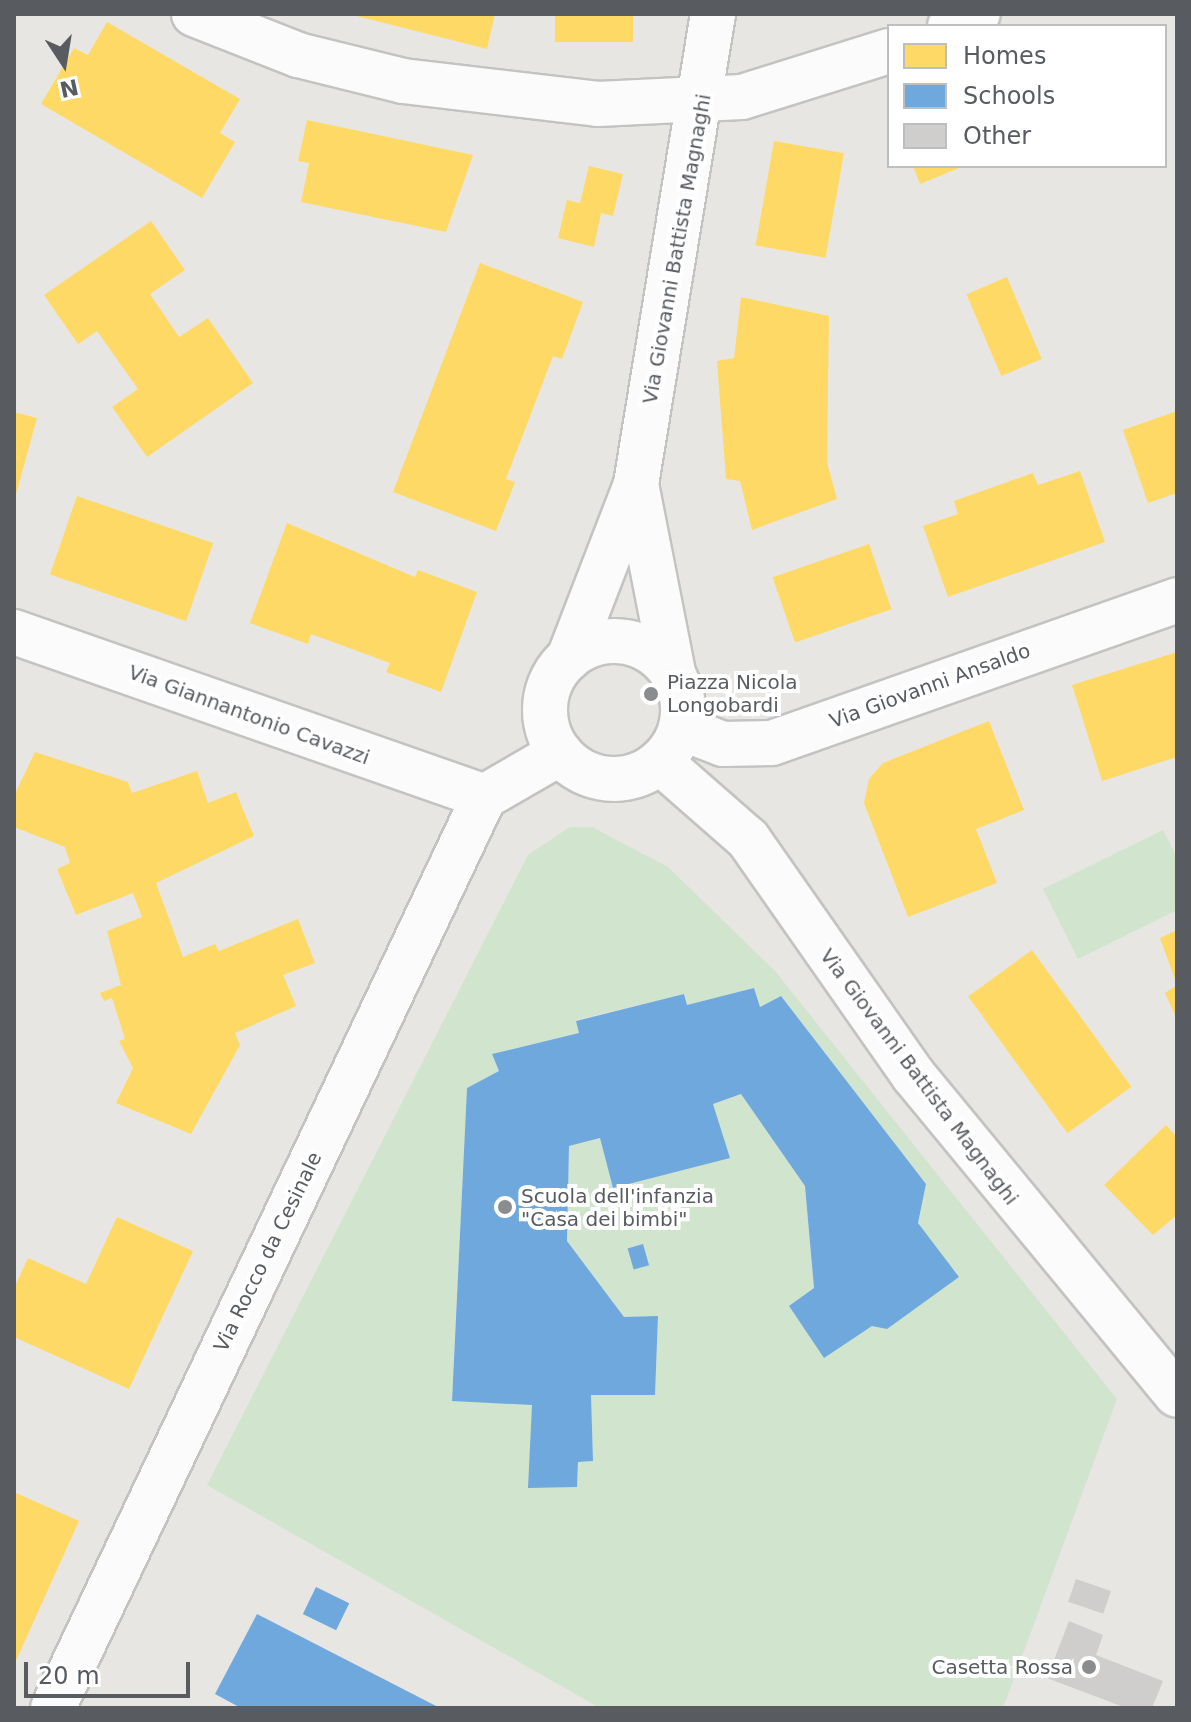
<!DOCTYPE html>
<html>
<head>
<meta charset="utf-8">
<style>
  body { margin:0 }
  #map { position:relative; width:1191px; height:1722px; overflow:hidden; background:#e8e6e2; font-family:"DejaVu Sans",sans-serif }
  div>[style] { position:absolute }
  .green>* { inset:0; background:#d1e4cd }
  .homes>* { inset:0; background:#ffd966; transform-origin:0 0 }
  .schools>* { inset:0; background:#6fa8dc; transform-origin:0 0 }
  .building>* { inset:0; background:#d0cecc; transform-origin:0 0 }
  .roads { filter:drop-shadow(2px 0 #c3c3c2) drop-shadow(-2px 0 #c3c3c2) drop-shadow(0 2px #c3c3c2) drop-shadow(0 -2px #c3c3c2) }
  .minor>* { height:44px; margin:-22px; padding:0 22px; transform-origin:22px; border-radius:22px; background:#fcfbfb }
  .minor>.ring { margin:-22px; padding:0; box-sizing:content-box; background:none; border:44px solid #fcfbfb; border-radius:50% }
  .dots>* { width:22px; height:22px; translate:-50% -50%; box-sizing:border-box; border:4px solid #fff; border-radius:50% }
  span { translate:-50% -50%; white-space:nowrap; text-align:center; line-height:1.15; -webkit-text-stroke:8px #fff; paint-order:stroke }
  .street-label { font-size:20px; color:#585c60 }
  .poi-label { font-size:20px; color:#585c60 }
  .left { translate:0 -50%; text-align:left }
  .right { translate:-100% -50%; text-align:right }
  .frame { position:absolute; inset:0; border:16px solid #585c60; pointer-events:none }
  .legend { position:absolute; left:887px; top:24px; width:280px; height:144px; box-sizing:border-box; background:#fff; border:2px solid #bcbebf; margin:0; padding:10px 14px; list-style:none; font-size:24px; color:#585c60 }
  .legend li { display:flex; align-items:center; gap:16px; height:40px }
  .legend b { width:40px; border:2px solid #bcbebf }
  .north { position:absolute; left:24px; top:24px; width:80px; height:80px; -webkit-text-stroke:6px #fff; paint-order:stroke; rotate:168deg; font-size:22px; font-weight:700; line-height:32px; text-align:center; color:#585c60 }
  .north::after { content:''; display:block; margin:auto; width:28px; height:36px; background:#585c60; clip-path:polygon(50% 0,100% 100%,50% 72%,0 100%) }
  .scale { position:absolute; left:24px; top:1662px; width:166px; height:36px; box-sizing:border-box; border:4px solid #585c60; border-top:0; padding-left:10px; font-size:24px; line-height:28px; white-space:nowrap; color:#585c60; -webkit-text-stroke:6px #fff; paint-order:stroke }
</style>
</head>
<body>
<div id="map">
  <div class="green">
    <div style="clip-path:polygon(evenodd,570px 827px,592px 827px,668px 867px,775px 971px,1117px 1399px,1003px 1708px,600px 1708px,207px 1485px,528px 855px,570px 827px,754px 988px,760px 1007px,781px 996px,926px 1184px,918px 1223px,872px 1326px,824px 1357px,789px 1307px,814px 1288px,805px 1186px,741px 1094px,713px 1104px,729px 1158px,613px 1188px,600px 1138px,569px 1146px,567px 1241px,624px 1317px,658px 1317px,655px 1395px,591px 1395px,593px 1461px,578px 1462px,577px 1487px,529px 1488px,532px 1405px,452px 1400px,467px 1088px,499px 1071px,492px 1054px,579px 1033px,576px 1020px,684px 994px,687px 1005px,754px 988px)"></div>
    <div style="clip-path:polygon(1163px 830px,1177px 857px,1177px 910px,1078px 959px,1043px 889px)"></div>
  </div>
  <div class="homes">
    <div style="clip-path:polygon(349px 14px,495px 14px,487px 49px)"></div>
    <div style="left:555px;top:14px;width:78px;height:28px"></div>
    <div style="clip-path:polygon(107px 22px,240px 99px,220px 133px,235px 142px,202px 198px,41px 104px,74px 48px,88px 55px)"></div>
    <div style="clip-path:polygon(307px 120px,473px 155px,446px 232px,301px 202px,309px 163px,298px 161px)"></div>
    <div style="left:774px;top:141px;width:71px;height:106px;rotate:10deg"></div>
    <div style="clip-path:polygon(589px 166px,623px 174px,613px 216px,601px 213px,594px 247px,558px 238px,567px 200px,580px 203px)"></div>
    <div style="clip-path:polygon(913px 166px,964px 166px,920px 184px)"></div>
    <div style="clip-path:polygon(151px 221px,185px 270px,150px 294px,179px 337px,208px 318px,253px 383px,147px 457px,112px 407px,138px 389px,97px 331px,78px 344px,44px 295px)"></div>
    <div style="clip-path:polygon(480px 263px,583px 302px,562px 359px,553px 356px,506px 479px,515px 482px,496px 531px,393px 492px)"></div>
    <div style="left:1007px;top:277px;width:89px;height:44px;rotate:67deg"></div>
    <div style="clip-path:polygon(741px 297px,829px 316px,827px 462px,837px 499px,752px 530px,740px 481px,726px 479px,717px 361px,734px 358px)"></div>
    <div style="clip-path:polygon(1177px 411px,1177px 493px,1148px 503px,1123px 430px)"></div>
    <div style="clip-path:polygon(14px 412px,37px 418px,15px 498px,14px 498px)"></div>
    <div style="clip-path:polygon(1080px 471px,1105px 542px,948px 597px,923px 526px,958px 514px,954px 501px,1033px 473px,1038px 485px)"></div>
    <div style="left:77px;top:496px;width:144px;height:83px;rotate:19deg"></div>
    <div style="clip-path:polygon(287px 523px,415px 577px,418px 570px,477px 592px,441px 692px,386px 672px,390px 663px,311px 634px,308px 644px,250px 623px)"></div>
    <div style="left:869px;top:544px;width:69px;height:102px;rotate:71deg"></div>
    <div style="clip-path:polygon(1177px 652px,1177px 757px,1102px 781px,1072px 685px)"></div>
    <div style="clip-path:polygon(989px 721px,1024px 810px,976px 829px,997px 883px,908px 917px,864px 803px,869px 779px,883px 763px)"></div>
    <div style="clip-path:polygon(35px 752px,128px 782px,132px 793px,197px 771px,208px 803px,236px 792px,254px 836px,156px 883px,183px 957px,215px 944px,219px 951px,298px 919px,315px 963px,283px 975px,296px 1006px,235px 1033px,240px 1045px,191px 1134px,116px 1103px,133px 1068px,119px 1041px,125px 1039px,112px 998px,104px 1001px,100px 993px,121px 985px,107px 931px,142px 917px,133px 893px,76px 915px,57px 869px,70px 863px,65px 847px,14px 827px,14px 796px)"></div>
    <div style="clip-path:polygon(1177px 930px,1177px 1019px,1165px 993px,1177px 985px,1160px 938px)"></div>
    <div style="left:1032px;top:950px;width:169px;height:79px;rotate:54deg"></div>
    <div style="clip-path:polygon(1166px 1125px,1177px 1137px,1177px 1215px,1153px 1235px,1104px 1185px)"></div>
    <div style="clip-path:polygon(117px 1217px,193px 1251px,129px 1389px,14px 1337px,14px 1288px,28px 1258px,86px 1284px)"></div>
    <div style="clip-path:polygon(14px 1492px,79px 1521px,14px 1665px)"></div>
  </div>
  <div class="schools">
    <div style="clip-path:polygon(754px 988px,760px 1007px,781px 996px,926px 1184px,918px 1223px,959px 1277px,887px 1329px,872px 1326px,824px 1358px,789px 1306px,814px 1288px,805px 1186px,741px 1094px,713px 1104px,730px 1158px,613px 1188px,600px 1138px,569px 1146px,567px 1241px,624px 1317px,658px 1316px,655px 1395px,591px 1395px,593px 1461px,578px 1462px,577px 1487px,528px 1488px,532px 1405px,452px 1401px,467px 1088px,499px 1071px,492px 1054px,579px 1033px,576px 1021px,684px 994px,687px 1005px)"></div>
    <div style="left:643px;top:1244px;width:22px;height:16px;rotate:74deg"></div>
    <div style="left:316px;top:1587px;width:37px;height:30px;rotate:26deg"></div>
    <div style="clip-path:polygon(257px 1614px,440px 1708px,241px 1708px,215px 1694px)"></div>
  </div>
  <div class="building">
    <div style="left:1076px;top:1579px;width:37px;height:24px;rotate:19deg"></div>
    <div style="clip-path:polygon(1069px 1621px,1103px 1635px,1096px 1655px,1163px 1681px,1152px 1708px,1126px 1708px,1047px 1678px)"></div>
  </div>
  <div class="roads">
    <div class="minor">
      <div style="left:194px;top:14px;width:112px;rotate:21.5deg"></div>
      <div style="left:298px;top:55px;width:108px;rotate:13.9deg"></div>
      <div style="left:403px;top:81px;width:196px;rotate:6.7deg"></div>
      <div style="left:598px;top:104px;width:144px;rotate:-2.8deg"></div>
      <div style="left:742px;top:97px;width:154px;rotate:-17.4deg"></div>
      <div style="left:950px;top:26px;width:30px;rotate:-23deg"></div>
      <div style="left:636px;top:484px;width:193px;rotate:78.9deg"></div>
      <div style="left:14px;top:632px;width:498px;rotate:19.3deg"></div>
      <div class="ring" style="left:545px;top:641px;width:94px;height:94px"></div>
      <div style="left:569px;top:658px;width:186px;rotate:-68.9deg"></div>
      <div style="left:636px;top:484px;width:476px;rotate:-80.7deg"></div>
      <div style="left:681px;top:728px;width:45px;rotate:20.9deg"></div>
      <div style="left:723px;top:744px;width:49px;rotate:-1.2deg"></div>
      <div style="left:772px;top:743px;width:430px;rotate:-19.4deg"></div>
      <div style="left:660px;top:762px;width:117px;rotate:41.2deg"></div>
      <div style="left:748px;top:839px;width:289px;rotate:55deg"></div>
      <div style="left:914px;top:1076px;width:413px;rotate:50.5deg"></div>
      <div style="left:484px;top:797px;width:88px;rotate:-30.1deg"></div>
      <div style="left:53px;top:1708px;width:1008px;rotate:-64.68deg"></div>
    </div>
  </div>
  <div class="dots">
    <div style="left:651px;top:694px;background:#8a8c8e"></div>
    <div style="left:505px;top:1207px;background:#8a8c8e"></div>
    <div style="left:1089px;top:1667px;background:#8a8c8e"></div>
  </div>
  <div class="street-label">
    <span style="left:677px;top:249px;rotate:-80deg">Via Giovanni Battista Magnaghi</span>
    <span style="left:930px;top:686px;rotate:-20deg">Via Giovanni Ansaldo</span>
    <span style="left:249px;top:715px;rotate:20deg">Via Giannantonio Cavazzi</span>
    <span style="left:919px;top:1077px;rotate:53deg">Via Giovanni Battista Magnaghi</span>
    <span style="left:268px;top:1252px;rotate:-64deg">Via Rocco da Cesinale</span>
  </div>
  <div class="poi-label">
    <span class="left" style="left:667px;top:694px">Piazza Nicola<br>Longobardi</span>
    <span class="left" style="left:521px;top:1208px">Scuola dell'infanzia<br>"Casa dei bimbi"</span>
    <span class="right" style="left:1073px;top:1667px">Casetta Rossa</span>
  </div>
  <div class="frame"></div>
  <ul class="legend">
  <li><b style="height:22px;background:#ffd966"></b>Homes</li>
  <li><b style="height:22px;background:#6fa8dc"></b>Schools</li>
  <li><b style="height:22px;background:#d0cecc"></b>Other</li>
  </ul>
  <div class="north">N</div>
  <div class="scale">20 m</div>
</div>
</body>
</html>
